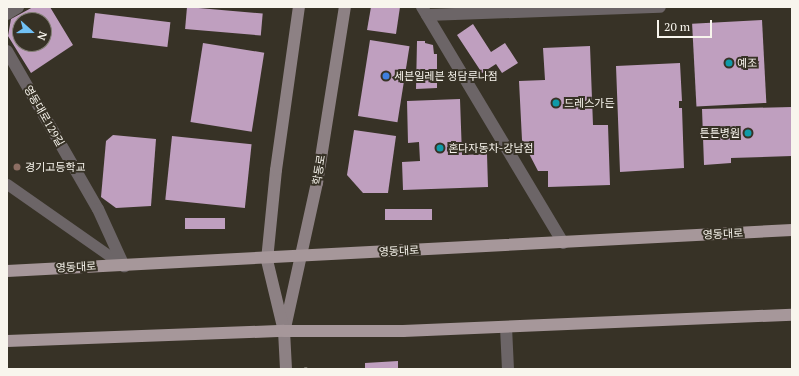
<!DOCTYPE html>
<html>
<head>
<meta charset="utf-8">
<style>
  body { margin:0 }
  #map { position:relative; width:799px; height:376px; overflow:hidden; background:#373226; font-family:"PT Serif","Noto Sans KR",serif }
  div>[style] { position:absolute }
  .building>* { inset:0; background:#bf9fbf; transform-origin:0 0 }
  .path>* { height:2.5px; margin-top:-1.25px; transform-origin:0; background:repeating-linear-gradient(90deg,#8b877c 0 1px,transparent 0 4px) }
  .lane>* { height:11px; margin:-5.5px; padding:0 5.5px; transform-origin:5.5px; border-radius:5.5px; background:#6c6567 }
  .street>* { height:12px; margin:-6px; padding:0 6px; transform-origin:6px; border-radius:6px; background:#6c6567 }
  .secondary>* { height:12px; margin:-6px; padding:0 6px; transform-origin:6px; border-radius:6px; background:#8d8184 }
  .primary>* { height:12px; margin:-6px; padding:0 6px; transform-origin:6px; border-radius:6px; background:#a6979a }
  .dots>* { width:11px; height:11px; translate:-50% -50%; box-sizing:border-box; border:2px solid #373226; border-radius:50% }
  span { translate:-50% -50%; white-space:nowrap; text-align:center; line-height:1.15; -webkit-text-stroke:4px #373226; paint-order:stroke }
  .poi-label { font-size:11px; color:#f8f5ed }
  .left { translate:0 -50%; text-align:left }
  .right { translate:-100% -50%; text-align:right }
  .street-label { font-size:11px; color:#f8f5ed }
  .frame { position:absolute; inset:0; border:8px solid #f8f5ed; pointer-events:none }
  .north { position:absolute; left:12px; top:12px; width:40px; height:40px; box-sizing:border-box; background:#373226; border:1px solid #848076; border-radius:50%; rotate:111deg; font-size:11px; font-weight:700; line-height:16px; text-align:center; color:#f8f5ed }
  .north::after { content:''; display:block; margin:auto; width:14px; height:18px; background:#71c1f5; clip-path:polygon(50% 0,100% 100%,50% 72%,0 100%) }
  .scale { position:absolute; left:657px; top:20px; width:55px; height:18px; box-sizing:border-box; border:2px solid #f8f5ed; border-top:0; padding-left:5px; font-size:12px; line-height:14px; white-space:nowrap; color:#f8f5ed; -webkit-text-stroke:3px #373226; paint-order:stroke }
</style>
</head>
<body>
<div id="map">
  <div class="building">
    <div style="clip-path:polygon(evenodd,33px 7px,50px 7px,73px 45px,31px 73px,8px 36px,11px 19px,33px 7px,20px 20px,44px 20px,44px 44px,20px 44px,20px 20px)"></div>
    <div style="left:187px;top:7px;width:76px;height:22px;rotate:5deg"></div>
    <div style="clip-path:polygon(371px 7px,400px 7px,396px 34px,367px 30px)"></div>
    <div style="left:95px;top:13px;width:76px;height:25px;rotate:7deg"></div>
    <div style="left:762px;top:20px;width:83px;height:70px;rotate:87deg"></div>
    <div style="clip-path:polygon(473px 24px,491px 52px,505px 43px,518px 63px,502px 73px,496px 64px,482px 73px,457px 35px)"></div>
    <div style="left:370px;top:40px;width:40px;height:77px;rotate:9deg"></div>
    <div style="clip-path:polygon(417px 41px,425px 41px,425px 43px,433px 45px,434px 54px,437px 54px,437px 88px,416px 89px)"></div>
    <div style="left:203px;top:43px;width:62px;height:80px;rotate:9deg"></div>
    <div style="clip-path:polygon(590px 46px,593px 125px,608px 125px,610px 185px,548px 187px,548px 171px,538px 171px,522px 140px,519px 81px,545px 80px,543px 48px)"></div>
    <div style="clip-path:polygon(680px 63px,682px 101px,679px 101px,679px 108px,682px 108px,684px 168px,620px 172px,616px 66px)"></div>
    <div style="clip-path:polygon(460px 99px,462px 155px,487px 154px,488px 187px,403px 190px,402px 162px,420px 161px,419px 142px,408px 143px,407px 101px)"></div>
    <div style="clip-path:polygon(792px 107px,792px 156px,731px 158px,731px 163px,704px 165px,702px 109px)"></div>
    <div style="clip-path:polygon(354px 130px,396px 136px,388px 193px,363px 193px,347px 175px)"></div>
    <div style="clip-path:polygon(113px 135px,156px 139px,151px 206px,116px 208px,101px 197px,106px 141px)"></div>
    <div style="left:172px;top:136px;width:80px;height:64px;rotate:6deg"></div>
    <div style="left:432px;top:209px;width:11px;height:47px;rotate:90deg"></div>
    <div style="left:225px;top:218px;width:11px;height:40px;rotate:90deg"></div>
    <div style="clip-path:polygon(398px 361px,398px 369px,365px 369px,365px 363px)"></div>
  </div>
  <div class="path">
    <div style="left:306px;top:367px;width:2px;rotate:90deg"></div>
  </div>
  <div class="lane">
    <div style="left:7px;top:184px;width:143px;rotate:35deg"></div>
  </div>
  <div class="street">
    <div style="left:422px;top:7px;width:275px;rotate:59.1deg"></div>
    <div style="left:7px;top:14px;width:13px;rotate:-32deg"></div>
    <div style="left:427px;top:15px;width:233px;rotate:-2deg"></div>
    <div style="left:7px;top:51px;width:182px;rotate:60.1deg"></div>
    <div style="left:98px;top:209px;width:63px;rotate:65.5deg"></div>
    <div style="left:506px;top:327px;width:42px;rotate:87.3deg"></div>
  </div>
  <div class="secondary">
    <div style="left:285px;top:328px;width:148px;rotate:-77.6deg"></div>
    <div style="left:317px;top:183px;width:178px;rotate:-81deg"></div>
    <div style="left:286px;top:369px;width:38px;rotate:-93deg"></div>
    <div style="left:284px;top:331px;width:73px;rotate:-103.5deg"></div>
    <div style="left:267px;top:260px;width:90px;rotate:-84.3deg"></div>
    <div style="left:276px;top:170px;width:165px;rotate:-82deg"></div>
  </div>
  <div class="primary">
    <div style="left:7px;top:271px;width:786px;rotate:-2.99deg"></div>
    <div style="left:7px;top:341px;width:277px;rotate:-2.1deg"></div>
    <div style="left:284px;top:331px;width:119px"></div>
    <div style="left:403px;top:331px;width:389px;rotate:-2.4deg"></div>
  </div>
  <div class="dots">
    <div style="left:729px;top:63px;background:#0f9aa8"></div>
    <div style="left:386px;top:76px;background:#3f7fe0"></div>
    <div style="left:556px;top:103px;background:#0f9aa8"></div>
    <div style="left:748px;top:133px;background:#0f9aa8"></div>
    <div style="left:440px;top:148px;background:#0f9aa8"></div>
    <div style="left:17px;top:167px;background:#8d6e63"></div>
  </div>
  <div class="poi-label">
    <span class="left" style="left:737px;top:63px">예조</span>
    <span class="left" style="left:394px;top:76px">세븐일레븐 청담루나점</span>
    <span class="left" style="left:564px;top:103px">드레스가든</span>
    <span class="right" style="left:740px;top:133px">튼튼병원</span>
    <span class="left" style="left:448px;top:148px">혼다자동차-강남점</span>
    <span class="left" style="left:25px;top:167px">경기고등학교</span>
  </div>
  <div class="street-label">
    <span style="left:44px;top:116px;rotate:60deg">영동대로129길</span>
    <span style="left:319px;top:170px;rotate:-81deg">학동로</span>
    <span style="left:723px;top:234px;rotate:-3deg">영동대로</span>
    <span style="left:399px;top:251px;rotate:-3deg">영동대로</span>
    <span style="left:76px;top:267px;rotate:-3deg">영동대로</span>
  </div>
  <div class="frame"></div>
  <div class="north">N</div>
  <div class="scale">20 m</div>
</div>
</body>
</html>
